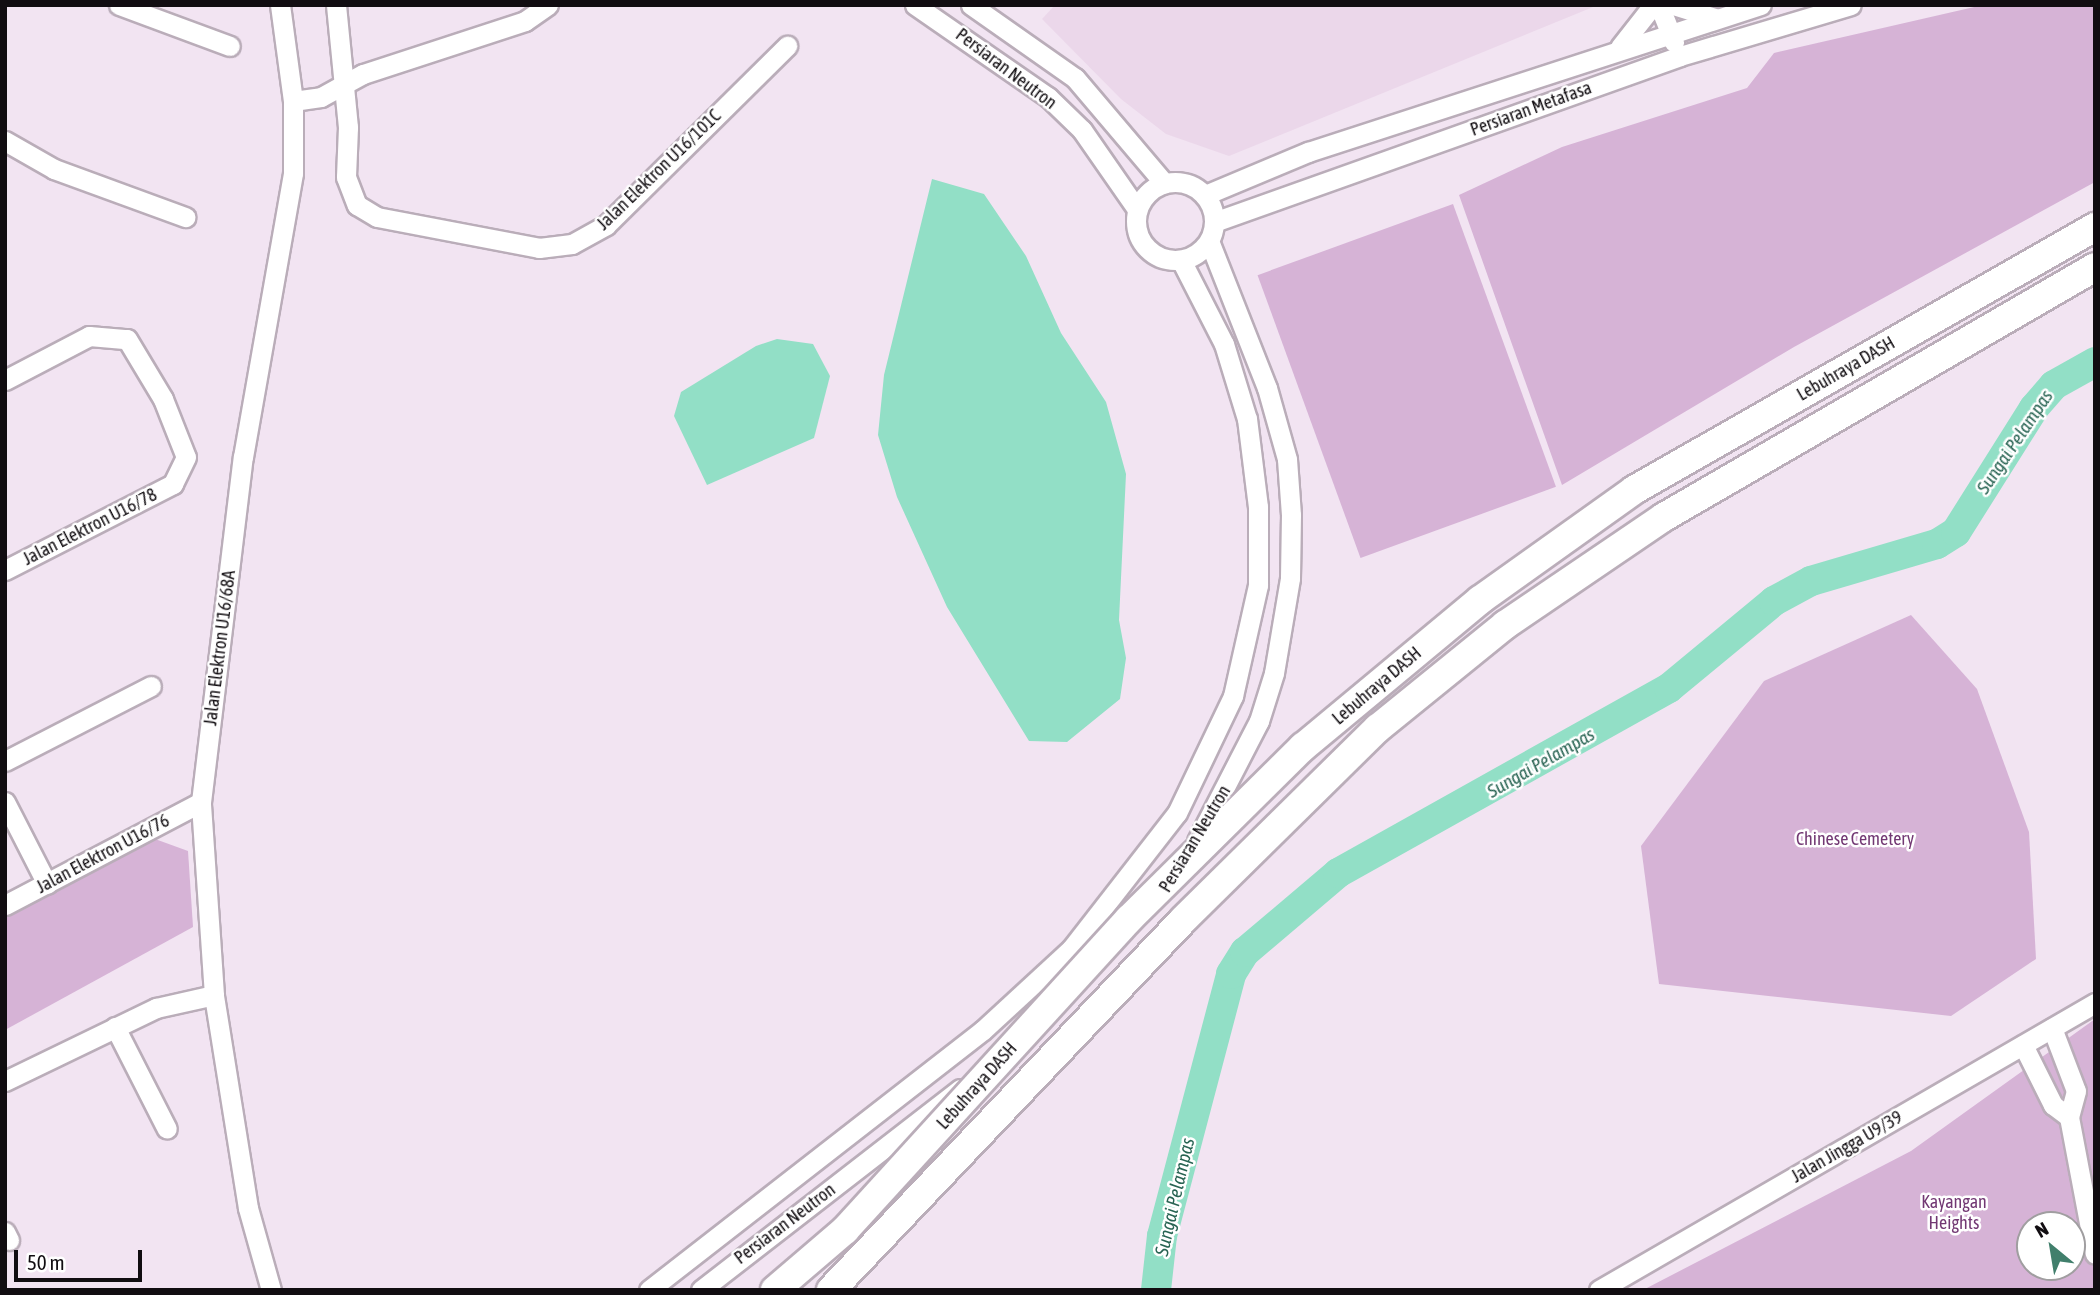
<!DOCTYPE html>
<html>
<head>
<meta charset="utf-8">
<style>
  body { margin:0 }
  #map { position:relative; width:2100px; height:1295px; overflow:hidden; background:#f2e4f2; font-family:"Asap Condensed",sans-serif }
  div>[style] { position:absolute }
  .built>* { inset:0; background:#ebd7ea }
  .green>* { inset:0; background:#d6b3d6; transform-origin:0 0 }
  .water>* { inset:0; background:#92dfc6 }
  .river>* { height:30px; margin:-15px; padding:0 15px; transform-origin:15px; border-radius:15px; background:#92dfc6 }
  .roads { filter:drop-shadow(2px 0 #baadb9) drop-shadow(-2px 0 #baadb9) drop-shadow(0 2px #baadb9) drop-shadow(0 -2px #baadb9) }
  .minor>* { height:19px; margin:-9.5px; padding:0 9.5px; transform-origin:9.5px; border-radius:9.5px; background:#fff }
  .minor>.ring { margin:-9.5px; padding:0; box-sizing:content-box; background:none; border:19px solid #fff; border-radius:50% }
  .highway>* { height:28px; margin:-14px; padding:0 14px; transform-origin:14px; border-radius:14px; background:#fff }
  .bridges { filter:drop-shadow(2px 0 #baadb9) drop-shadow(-2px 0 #baadb9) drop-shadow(0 2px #baadb9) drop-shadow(0 -2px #baadb9) }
  .highway-bridge>* { height:28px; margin:-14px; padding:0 14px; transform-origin:14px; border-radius:14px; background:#fff }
  span { translate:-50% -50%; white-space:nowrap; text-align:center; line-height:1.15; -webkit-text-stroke:5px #fff; paint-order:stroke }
  .street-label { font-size:18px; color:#110d11 }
  .park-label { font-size:18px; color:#723873 }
  .water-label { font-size:19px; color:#286453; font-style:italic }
  .frame { position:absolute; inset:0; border:7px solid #110d11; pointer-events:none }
  .north { position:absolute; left:2016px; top:1211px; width:70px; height:70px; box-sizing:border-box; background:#fff; border:2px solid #a09ea0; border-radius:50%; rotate:330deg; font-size:19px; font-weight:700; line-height:28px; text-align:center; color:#110d11 }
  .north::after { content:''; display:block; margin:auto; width:24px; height:32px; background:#417f6c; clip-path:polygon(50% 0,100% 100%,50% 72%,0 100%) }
  .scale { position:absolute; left:14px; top:1250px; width:128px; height:32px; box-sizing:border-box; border:4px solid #110d11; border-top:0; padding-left:9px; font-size:21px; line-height:24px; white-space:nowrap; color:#110d11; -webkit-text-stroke:5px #fff; paint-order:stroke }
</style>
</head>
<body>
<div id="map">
  <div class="built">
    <div style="clip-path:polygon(1055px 5px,1598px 5px,1229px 156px,1166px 134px,1121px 99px,1042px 19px)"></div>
  </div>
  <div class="green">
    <div style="clip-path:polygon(1983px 5px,2095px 5px,2095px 182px,1794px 347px,1562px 485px,1459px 195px,1562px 147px,1747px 88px,1774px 53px)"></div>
    <div style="left:1453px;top:204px;width:301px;height:208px;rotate:70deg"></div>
    <div style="clip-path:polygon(1911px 615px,1977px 689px,2029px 832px,2036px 959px,1951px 1016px,1659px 984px,1641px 846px,1764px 681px)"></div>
    <div style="clip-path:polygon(155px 839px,188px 851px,193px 927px,5px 1030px,5px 917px)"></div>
    <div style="clip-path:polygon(evenodd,2095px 1019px,2095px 1290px,1643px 1290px,1911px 1151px,2095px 1019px,2030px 1225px,2072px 1225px,2072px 1267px,2030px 1267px,2030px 1225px)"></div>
  </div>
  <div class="water">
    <div style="clip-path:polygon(932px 179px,984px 194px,1026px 256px,1061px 333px,1106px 402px,1126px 474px,1119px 620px,1126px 658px,1120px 699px,1067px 742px,1029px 741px,947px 607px,897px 497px,878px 435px,884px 375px)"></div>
    <div style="clip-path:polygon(777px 339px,813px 344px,830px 376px,814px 438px,707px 485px,674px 416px,681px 392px,756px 346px)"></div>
  </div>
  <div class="river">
    <div style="left:1156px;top:1290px;width:54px;rotate:-83.7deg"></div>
    <div style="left:1162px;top:1236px;width:271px;rotate:-75.2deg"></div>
    <div style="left:1231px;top:974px;width:26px;rotate:-58deg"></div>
    <div style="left:1245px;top:952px;width:122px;rotate:-40.3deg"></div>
    <div style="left:1338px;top:873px;width:379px;rotate:-29.2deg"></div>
    <div style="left:1669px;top:688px;width:136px;rotate:-39.6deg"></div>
    <div style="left:1774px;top:601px;width:42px;rotate:-28.4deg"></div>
    <div style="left:1811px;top:581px;width:131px;rotate:-16.4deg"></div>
    <div style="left:1937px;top:544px;width:22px;rotate:-32deg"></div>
    <div style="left:1956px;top:532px;width:146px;rotate:-57.8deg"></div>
    <div style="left:2034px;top:408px;width:30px;rotate:-49deg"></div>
    <div style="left:2054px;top:385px;width:47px;rotate:-29.3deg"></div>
  </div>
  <div class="roads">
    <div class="minor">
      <div style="left:119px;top:5px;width:118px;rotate:20.3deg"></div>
      <div style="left:336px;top:5px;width:123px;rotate:84.4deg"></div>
      <div style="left:348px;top:127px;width:50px;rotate:92.3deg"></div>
      <div style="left:346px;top:177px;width:30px;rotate:69deg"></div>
      <div style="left:357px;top:205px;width:23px;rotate:31deg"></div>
      <div style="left:377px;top:217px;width:165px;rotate:10.8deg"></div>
      <div style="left:539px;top:248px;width:33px;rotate:-7deg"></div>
      <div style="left:572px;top:244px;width:39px;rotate:-29deg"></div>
      <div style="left:606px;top:225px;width:255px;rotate:-44.7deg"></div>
      <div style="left:915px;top:5px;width:162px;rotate:34.7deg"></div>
      <div style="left:1048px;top:97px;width:47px;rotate:44.1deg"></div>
      <div style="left:1082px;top:130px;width:96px;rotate:55.2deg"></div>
      <div style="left:971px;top:5px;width:127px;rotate:35.1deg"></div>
      <div style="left:1075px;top:78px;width:138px;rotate:49.7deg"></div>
      <div style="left:1659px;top:5px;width:40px;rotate:68deg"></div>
      <div style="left:1673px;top:5px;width:44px;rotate:17.2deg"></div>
      <div style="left:1620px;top:47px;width:53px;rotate:-51.8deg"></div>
      <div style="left:293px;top:101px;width:28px;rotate:-8deg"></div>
      <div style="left:321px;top:97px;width:48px;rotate:-28.7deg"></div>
      <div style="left:363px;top:74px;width:170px;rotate:-18.1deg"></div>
      <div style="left:525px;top:21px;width:28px;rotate:-35deg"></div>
      <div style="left:5px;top:141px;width:56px;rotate:29.7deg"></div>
      <div style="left:54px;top:169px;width:140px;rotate:20.1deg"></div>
      <div class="ring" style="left:1136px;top:182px;width:59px;height:59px"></div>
      <div style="left:1205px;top:195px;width:112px;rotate:-22.7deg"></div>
      <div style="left:1308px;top:152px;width:476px;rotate:-18deg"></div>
      <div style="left:1214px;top:222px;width:495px;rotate:-19.6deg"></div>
      <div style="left:1680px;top:56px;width:178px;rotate:-16.6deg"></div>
      <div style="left:5px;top:380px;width:95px;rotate:-27.6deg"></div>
      <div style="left:89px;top:336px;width:38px;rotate:5deg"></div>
      <div style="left:127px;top:339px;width:70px;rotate:59deg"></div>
      <div style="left:163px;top:399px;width:62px;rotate:68.4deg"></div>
      <div style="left:186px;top:457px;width:30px;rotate:116deg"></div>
      <div style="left:173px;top:484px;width:189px;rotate:152.9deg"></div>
      <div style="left:5px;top:761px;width:164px;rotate:-27.2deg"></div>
      <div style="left:5px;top:802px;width:92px;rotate:62.9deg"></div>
      <div style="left:1197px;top:841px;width:135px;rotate:-62.7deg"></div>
      <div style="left:1259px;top:721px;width:50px;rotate:-72.6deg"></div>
      <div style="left:1274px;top:673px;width:96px;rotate:-80.4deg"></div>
      <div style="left:1290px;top:578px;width:63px;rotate:-89.1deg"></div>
      <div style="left:1291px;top:515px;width:56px;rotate:-94.1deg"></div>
      <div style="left:1287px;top:459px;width:74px;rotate:-105.7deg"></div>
      <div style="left:1267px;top:388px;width:158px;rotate:-111.5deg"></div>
      <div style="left:5px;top:905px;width:221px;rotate:-27.7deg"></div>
      <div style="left:115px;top:1027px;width:114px;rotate:63deg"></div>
      <div style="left:2052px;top:1028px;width:67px;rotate:69.1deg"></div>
      <div style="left:2076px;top:1091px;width:27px;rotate:105deg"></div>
      <div style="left:2069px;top:1117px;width:139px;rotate:79.3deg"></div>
      <div style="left:2023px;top:1045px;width:67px;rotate:63.4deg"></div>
      <div style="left:2053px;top:1105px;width:20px;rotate:37deg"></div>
      <div style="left:5px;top:1081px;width:168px;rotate:-25.8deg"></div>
      <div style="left:156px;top:1008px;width:59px;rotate:-12.6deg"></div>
      <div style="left:5px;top:1232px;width:9px;rotate:63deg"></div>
      <div style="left:271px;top:1290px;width:85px;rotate:-105.7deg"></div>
      <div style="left:248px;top:1208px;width:216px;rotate:-99.1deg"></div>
      <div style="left:214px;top:995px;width:193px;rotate:-93.9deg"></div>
      <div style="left:201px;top:802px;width:348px;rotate:-83.1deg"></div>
      <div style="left:243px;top:457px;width:288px;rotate:-80deg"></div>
      <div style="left:293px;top:173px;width:72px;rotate:-90deg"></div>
      <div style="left:293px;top:101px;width:97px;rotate:-97.7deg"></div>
      <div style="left:649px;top:1290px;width:423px;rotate:-37.9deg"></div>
      <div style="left:983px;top:1030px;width:120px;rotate:-42.6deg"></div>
      <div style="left:1071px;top:949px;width:172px;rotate:-52.1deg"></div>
      <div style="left:1177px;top:813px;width:130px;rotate:-64.4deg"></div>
      <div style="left:1233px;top:696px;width:114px;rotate:-77.3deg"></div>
      <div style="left:1258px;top:585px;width:78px;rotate:-90deg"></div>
      <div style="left:1258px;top:507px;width:89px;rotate:-97.1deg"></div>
      <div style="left:1247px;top:419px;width:78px;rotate:-107deg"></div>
      <div style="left:1224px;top:344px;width:94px;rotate:-117.1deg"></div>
      <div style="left:701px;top:1290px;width:328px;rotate:-37.8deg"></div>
      <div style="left:1599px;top:1290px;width:573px;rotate:-30.05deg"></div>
    </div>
    <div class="highway">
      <div style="left:831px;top:1290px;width:512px;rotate:-46.42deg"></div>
      <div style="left:1184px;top:919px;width:272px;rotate:-44.6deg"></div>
      <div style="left:1378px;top:728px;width:164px;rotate:-39deg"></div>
      <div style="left:1505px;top:625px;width:192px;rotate:-34.2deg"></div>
      <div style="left:1664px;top:517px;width:498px;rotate:-30.1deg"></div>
    </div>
  </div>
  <div class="bridges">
    <div class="highway-bridge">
      <div style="left:775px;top:1290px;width:92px;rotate:-40.6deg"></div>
      <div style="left:845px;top:1230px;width:421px;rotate:-47.6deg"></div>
      <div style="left:1129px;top:919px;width:245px;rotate:-44.7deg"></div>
      <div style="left:1303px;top:747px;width:230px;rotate:-39.7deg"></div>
      <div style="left:1480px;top:600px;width:189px;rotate:-35.5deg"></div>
      <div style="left:1634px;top:490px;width:531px;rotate:-29.7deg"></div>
    </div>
  </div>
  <div class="street-label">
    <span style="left:1006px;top:69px;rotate:37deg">Persiaran Neutron</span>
    <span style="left:1531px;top:109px;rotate:-20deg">Persiaran Metafasa</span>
    <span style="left:659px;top:170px;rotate:-44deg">Jalan Elektron U16/101C</span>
    <span style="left:1846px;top:369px;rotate:-30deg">Lebuhraya DASH</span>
    <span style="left:90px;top:527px;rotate:-27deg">Jalan Elektron U16/78</span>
    <span style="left:220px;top:648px;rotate:-83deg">Jalan Elektron U16/68A</span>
    <span style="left:1377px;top:686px;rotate:-40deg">Lebuhraya DASH</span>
    <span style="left:1195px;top:839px;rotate:-59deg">Persiaran Neutron</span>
    <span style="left:103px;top:854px;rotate:-28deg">Jalan Elektron U16/76</span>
    <span style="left:977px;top:1086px;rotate:-48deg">Lebuhraya DASH</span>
    <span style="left:1847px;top:1147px;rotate:-30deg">Jalan Jingga U9/39</span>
    <span style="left:785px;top:1224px;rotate:-37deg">Persiaran Neutron</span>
  </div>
  <div class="park-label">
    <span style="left:1855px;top:839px">Chinese Cemetery</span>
    <span style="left:1954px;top:1213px">Kayangan<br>Heights</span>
  </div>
  <div class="water-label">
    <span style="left:2015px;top:442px;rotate:-56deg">Sungai Pelampas</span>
    <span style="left:1541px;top:763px;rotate:-30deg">Sungai Pelampas</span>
    <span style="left:1175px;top:1197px;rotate:-77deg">Sungai Pelampas</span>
  </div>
  <div class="frame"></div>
  <div class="north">N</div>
  <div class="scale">50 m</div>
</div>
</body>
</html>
